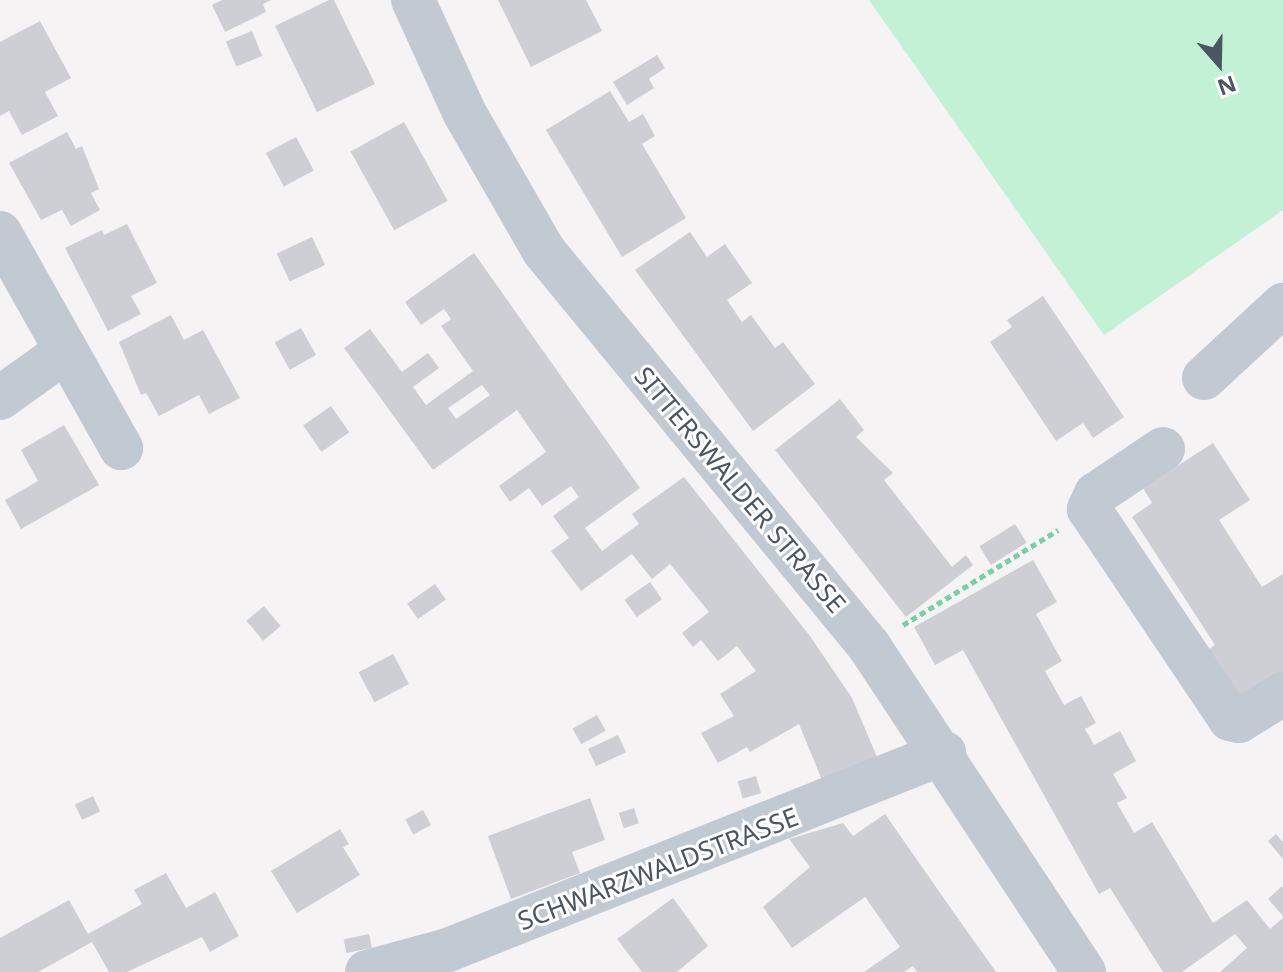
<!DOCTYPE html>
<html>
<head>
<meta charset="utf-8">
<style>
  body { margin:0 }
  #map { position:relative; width:1283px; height:972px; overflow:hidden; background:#f5f3f3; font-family:"Noto Sans",sans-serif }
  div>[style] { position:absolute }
  .green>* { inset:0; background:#c3f1d5 }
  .building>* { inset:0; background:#cdcfd5; transform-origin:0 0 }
  .path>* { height:5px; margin-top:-2.5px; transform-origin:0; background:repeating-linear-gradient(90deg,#7ad0a6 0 6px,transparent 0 10px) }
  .minor>* { height:44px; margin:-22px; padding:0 22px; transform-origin:22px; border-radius:22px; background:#c1cad2 }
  span { translate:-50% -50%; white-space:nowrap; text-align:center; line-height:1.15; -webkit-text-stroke:6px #fff; paint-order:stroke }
  .street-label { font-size:26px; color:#4a5661 }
  .north { position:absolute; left:1179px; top:24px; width:80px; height:80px; -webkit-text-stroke:6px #fff; paint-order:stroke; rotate:160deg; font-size:22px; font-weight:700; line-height:32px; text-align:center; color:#4a5661 }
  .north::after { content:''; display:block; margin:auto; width:28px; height:36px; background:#4a5661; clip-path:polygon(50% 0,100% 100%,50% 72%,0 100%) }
</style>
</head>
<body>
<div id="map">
  <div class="green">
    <div style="clip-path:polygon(869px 0,1283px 0,1283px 210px,1104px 335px)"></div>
  </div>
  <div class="building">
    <div style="clip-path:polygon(222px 0,271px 0,263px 4px,266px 12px,225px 32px,212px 5px)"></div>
    <div style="clip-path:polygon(329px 0,334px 0,375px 84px,317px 112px,275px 26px)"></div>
    <div style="clip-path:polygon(498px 0,586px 0,602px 31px,531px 67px)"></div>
    <div style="clip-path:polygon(40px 21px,71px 78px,45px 92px,58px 116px,22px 135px,9px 111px,0 116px,0 42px)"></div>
    <div style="left:252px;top:31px;width:27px;height:28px;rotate:68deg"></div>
    <div style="clip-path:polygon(657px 55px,665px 68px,649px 79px,654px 88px,627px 105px,613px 82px)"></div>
    <div style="clip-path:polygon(610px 91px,629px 122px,643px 114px,655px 136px,642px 144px,686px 218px,622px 257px,546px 130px)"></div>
    <div style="left:404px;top:122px;width:90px;height:61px;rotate:61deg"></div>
    <div style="clip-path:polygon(67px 132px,76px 149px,82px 146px,99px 189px,91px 193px,100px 210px,71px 226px,62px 210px,41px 220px,9px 163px)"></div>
    <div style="left:296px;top:137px;width:38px;height:34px;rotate:62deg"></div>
    <div style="clip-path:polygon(127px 224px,157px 283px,131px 296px,141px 314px,108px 331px,65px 248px,102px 230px,104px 235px)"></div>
    <div style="clip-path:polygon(690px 232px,707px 257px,725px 244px,752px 283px,727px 300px,742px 322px,751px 315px,775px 348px,783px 342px,815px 384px,753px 431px,635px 270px)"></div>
    <div style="left:312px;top:237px;width:31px;height:39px;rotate:65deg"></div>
    <div style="clip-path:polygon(evenodd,474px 253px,640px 488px,585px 528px,602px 551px,639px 524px,632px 514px,684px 477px,810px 636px,852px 698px,877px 757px,822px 780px,799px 724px,750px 752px,747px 747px,718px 763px,701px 733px,734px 716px,720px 694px,756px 671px,737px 646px,718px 661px,701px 640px,693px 647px,682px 633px,709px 612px,670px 564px,652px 579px,632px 554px,581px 591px,551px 551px,569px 538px,553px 516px,579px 497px,571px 486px,542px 506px,529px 488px,510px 502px,499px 486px,546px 452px,517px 410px,433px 470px,344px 348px,370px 329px,402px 372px,428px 353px,439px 368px,413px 387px,426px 405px,473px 371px,441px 326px,451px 319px,444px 309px,421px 325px,405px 302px,474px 253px,482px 385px,490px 395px,456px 419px,448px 408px,482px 385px)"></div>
    <div style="clip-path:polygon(1043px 296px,1124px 417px,1093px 438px,1083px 423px,1056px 441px,990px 342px,1012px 327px,1007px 320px)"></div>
    <div style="clip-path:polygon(171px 315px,184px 340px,203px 330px,240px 398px,209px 414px,199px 395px,159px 416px,146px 393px,141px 395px,119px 342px)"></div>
    <div style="left:301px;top:328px;width:31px;height:30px;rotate:61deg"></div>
    <div style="clip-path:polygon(840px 399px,864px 430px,856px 437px,893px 473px,884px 480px,952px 567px,966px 555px,973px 565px,906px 617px,775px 450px)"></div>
    <div style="left:331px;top:406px;width:32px;height:34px;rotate:55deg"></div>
    <div style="clip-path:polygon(64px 425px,99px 485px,21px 529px,5px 500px,38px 481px,21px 450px)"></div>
    <div style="clip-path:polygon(1213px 443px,1250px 500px,1219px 520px,1262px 587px,1283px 574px,1283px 673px,1232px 706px,1199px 656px,1215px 645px,1132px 517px,1152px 503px,1143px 488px)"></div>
    <div style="left:1015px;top:524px;width:22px;height:42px;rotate:58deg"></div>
    <div style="clip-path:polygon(1033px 560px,1057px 602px,1036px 614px,1062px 661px,1045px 671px,1064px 705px,1081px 696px,1096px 723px,1085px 729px,1094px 745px,1120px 731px,1136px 761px,1113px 774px,1127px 798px,1117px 803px,1134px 833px,1152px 822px,1213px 923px,1247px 900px,1270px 929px,1283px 918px,1283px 972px,1220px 972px,1247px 948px,1235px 934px,1182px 972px,1163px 972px,1110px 888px,1099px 894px,963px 650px,935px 665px,914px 627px)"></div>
    <div style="left:650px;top:582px;width:21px;height:31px;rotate:55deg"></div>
    <div style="left:435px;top:584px;width:19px;height:34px;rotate:55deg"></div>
    <div style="left:264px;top:606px;width:26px;height:23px;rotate:50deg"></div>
    <div style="left:393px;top:654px;width:34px;height:39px;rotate:62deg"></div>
    <div style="left:597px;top:715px;width:18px;height:28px;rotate:61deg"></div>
    <div style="left:618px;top:735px;width:19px;height:33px;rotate:65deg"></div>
    <div style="left:756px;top:776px;width:18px;height:19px;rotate:74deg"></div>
    <div style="left:93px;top:796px;width:17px;height:20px;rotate:65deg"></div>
    <div style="clip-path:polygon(590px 798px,605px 840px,572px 852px,580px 873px,511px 899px,488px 836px)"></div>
    <div style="left:634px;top:808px;width:16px;height:16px;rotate:72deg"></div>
    <div style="left:423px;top:810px;width:17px;height:20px;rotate:62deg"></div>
    <div style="clip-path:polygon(885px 814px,952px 910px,996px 972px,917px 972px,913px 966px,904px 972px,864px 972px,900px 947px,865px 897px,792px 948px,763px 907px,810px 867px,789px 839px,843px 823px,853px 836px)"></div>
    <div style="clip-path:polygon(340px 829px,349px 844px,343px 847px,360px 875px,297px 913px,271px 871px)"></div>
    <div style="clip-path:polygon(1276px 834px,1283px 842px,1283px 859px,1268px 841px)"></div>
    <div style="clip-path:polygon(166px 873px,186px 908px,215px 892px,239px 936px,210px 952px,202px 937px,127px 972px,109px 972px,92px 942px,38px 972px,0 972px,0 938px,69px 900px,88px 934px,142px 904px,134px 890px)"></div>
    <div style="clip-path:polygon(1282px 886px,1283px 888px,1283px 916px,1268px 899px)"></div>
    <div style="clip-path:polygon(673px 898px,708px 946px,677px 972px,642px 972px,617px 939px)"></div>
    <div style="left:369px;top:934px;width:14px;height:26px;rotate:78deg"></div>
  </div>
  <div class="path">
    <div style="left:903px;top:625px;width:182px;rotate:-31.5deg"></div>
  </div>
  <div class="minor">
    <div style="left:413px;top:0;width:123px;rotate:65.5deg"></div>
    <div style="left:464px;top:112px;width:160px;rotate:60.1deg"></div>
    <div style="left:544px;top:251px;width:512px;rotate:50.55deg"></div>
    <div style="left:869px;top:646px;width:391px;rotate:56.6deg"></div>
    <div style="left:0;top:233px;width:247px;rotate:60.6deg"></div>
    <div style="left:1204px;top:378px;width:108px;rotate:-42.7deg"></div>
    <div style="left:0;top:398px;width:81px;rotate:-35.5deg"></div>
    <div style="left:1163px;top:449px;width:81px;rotate:146.1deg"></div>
    <div style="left:1096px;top:494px;width:17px;rotate:115deg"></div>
    <div style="left:1089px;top:509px;width:253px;rotate:56.1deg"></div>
    <div style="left:1230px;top:719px;width:9px;rotate:13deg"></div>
    <div style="left:1239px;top:721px;width:52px;rotate:-31.5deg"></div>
    <div style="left:367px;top:972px;width:84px;rotate:-15.2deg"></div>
    <div style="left:448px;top:950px;width:534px;rotate:-21.66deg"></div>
  </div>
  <div class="street-label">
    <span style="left:740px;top:490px;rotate:50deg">SITTERSWALDER STRASSE</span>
    <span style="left:658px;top:869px;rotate:-21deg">SCHWARZWALDSTRASSE</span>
  </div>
  <div class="north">N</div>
</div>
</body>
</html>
